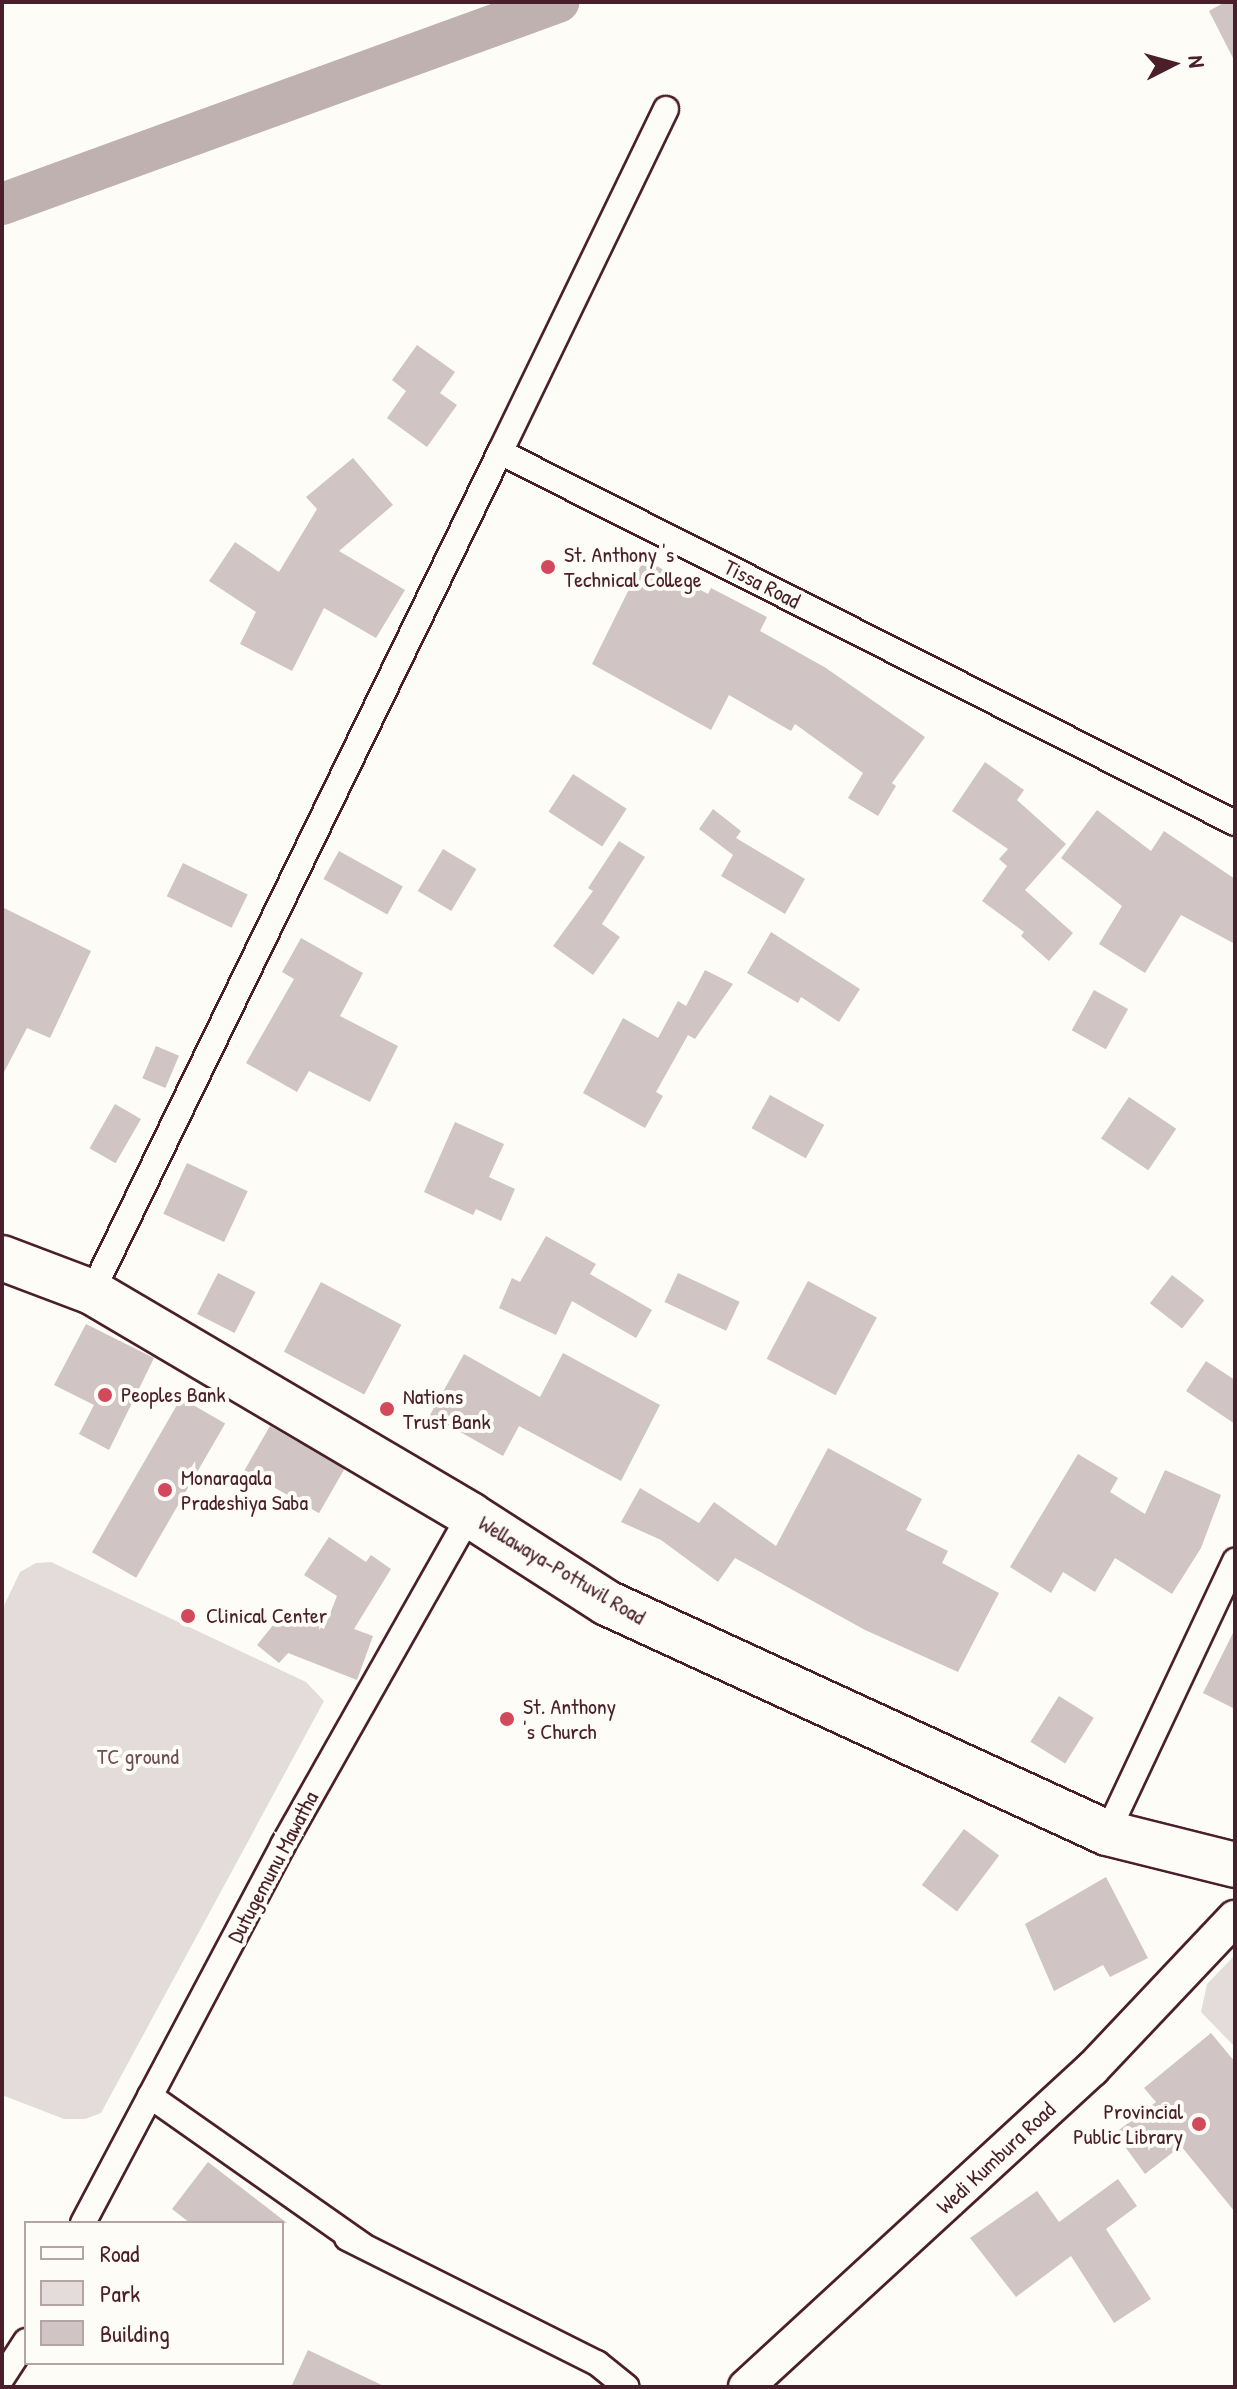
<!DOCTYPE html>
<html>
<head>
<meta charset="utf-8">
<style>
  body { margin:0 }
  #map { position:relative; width:1237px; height:2389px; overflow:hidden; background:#fdfcf7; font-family:"Patrick Hand",sans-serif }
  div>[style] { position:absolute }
  .green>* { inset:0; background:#e3dcda }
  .river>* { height:42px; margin:-21px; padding:0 21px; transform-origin:21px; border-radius:21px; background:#c0b1b1 }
  .building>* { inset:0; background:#d0c5c4; transform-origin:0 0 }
  .roads { filter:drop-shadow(2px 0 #4a1f2b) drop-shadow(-2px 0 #4a1f2b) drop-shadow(0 2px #4a1f2b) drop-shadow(0 -2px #4a1f2b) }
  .street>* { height:24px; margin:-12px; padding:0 12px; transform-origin:12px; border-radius:12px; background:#fdfcf7 }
  .secondary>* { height:34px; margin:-17px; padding:0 17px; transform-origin:17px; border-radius:17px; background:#fdfcf7 }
  .highway>* { height:44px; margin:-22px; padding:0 22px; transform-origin:22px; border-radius:22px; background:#fdfcf7 }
  .dots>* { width:22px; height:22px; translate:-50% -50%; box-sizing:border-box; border:4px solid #fdfcf7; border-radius:50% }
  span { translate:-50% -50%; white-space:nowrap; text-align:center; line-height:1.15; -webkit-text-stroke:8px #fdfcf7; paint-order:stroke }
  .poi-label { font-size:22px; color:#4a1f2b }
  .left { translate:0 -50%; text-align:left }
  .right { translate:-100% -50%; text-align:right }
  .street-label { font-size:22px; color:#4a1f2b }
  .park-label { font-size:22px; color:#704e57 }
  .frame { position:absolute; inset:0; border:4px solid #4a1f2b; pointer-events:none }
  .legend { position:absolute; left:24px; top:2221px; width:260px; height:144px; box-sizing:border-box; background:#fdfcf7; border:2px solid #b5a4a5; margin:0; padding:10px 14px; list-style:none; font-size:24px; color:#4a1f2b }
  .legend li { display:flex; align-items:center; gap:16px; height:40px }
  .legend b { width:40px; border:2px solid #b5a4a5 }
  .north { position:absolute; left:1133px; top:24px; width:80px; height:80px; -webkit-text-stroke:6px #fdfcf7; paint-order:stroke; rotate:84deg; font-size:22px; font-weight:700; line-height:32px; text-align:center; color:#4a1f2b }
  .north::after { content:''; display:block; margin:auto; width:28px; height:36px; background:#4a1f2b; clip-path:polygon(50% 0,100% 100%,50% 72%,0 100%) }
</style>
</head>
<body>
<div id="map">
  <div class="green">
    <div style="clip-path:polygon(51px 1562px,306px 1682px,324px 1701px,101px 2113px,85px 2119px,64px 2119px,2px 2095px,2px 1610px,20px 1572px,36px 1563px)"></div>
    <div style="clip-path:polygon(1235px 1955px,1235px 2047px,1201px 2012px,1207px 1984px)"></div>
  </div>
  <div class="river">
    <div style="left:2px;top:204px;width:592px;rotate:-19.97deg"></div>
  </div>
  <div class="building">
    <div style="clip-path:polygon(1225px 2px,1235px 2px,1235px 62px,1209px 11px)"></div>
    <div style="clip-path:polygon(417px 345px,455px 372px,440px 393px,457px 405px,427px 447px,387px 418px,406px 391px,392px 380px)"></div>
    <div style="clip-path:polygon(353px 458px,393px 505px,339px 551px,405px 590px,376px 638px,324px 608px,292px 671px,240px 644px,256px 612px,209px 581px,235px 542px,279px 572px,317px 509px,306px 497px)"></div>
    <div style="clip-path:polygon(644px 559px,708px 594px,711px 588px,767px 617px,760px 631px,826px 668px,925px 737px,892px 783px,896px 786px,878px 816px,848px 798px,863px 773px,795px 724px,791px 731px,729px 695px,711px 730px,592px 664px)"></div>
    <div style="clip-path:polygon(985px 762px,1024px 790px,1017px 800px,1066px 844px,1025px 890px,1073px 933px,1049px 961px,1021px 936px,1024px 932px,982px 901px,1007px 866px,999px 859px,1008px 849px,952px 811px)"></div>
    <div style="left:573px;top:774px;width:64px;height:45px;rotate:33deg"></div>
    <div style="clip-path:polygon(713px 809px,741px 831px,736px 838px,805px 879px,785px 914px,721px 876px,733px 855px,699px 829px)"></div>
    <div style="clip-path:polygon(1097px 810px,1151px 851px,1164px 831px,1235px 879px,1235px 944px,1181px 915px,1145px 973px,1099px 944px,1122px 906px,1061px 858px)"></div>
    <div style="clip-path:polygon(619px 841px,645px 857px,602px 924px,620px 937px,593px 975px,553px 946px,593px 891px,588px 888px)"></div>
    <div style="left:443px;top:849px;width:39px;height:49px;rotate:31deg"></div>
    <div style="left:339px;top:851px;width:73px;height:32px;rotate:29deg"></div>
    <div style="left:183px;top:863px;width:72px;height:37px;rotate:26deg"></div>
    <div style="clip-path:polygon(2px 907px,91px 951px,50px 1038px,27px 1028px,2px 1076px)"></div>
    <div style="clip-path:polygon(771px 932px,860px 989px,839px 1022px,801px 997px,798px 1003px,747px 973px)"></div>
    <div style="clip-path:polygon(301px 938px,363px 973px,340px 1016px,398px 1046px,370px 1102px,309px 1071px,297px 1092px,246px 1063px,294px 979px,282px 972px)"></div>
    <div style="clip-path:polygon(705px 970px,733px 984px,695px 1039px,688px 1035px,656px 1092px,663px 1096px,645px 1128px,583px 1093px,623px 1018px,658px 1038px,678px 1001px,686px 1006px)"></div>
    <div style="left:1094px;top:990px;width:39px;height:46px;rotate:29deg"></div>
    <div style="left:156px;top:1046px;width:25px;height:35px;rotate:23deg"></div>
    <div style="left:770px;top:1095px;width:62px;height:38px;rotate:29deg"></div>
    <div style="left:1129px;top:1097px;width:57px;height:50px;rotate:34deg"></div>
    <div style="left:115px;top:1104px;width:30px;height:51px;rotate:30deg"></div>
    <div style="clip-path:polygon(455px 1122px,504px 1144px,489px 1177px,515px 1189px,501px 1221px,476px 1209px,473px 1215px,424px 1192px)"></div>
    <div style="left:187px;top:1163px;width:67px;height:56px;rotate:25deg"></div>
    <div style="clip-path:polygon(546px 1236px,596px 1264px,590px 1274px,652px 1310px,636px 1338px,572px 1301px,556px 1335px,499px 1308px,512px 1278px,520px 1282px)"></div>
    <div style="left:218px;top:1273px;width:42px;height:46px;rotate:27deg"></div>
    <div style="left:678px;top:1273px;width:68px;height:32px;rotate:25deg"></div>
    <div style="left:1172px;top:1275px;width:41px;height:36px;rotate:38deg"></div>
    <div style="left:808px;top:1281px;width:78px;height:88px;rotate:28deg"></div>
    <div style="left:321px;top:1282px;width:91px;height:79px;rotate:28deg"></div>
    <div style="clip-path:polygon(86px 1324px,154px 1358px,109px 1450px,79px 1434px,94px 1405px,54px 1385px)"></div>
    <div style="clip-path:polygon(563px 1353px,660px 1405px,621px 1481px,519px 1426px,503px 1456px,430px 1415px,464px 1354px,540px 1397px)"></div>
    <div style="clip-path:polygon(1206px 1361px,1235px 1380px,1235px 1424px,1186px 1391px)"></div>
    <div style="left:181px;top:1398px;width:51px;height:178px;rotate:30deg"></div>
    <div style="left:270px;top:1426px;width:86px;height:51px;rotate:30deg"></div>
    <div style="clip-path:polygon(828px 1448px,922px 1499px,906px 1530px,948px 1551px,942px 1563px,999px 1593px,958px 1672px,865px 1630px,735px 1558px,718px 1582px,661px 1540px,621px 1522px,640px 1488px,699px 1523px,714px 1502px,776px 1546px)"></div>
    <div style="clip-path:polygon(1078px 1454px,1118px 1478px,1110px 1492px,1145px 1514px,1165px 1470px,1221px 1495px,1201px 1548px,1172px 1594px,1115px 1558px,1095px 1592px,1063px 1572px,1051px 1593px,1010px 1567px)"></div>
    <div style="clip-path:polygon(329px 1537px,366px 1562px,371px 1555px,391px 1569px,354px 1629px,373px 1636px,357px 1680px,288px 1653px,279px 1663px,257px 1645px,286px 1609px,324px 1629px,337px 1596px,304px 1575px)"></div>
    <div style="clip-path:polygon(1235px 1629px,1235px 1709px,1203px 1693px)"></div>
    <div style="left:1059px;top:1696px;width:41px;height:54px;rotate:32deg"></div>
    <div style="left:964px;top:1829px;width:44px;height:70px;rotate:37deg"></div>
    <div style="clip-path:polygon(1106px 1877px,1148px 1958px,1110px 1977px,1103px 1965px,1054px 1991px,1025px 1924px)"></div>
    <div style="clip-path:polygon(1211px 2033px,1235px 2062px,1235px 2212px,1181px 2146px,1145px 2174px,1115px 2133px,1156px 2102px,1144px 2088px)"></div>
    <div style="clip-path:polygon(208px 2162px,287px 2223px,190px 2223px,172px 2209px)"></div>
    <div style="clip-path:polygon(1118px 2179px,1137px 2206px,1106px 2229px,1151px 2299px,1114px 2323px,1071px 2256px,1016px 2297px,970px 2238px,1037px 2191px,1059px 2222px)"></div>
    <div style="clip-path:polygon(308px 2350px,386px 2387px,291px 2387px)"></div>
  </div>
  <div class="roads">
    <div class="street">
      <div style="left:666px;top:109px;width:381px;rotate:115.8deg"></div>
      <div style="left:500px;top:452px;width:823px;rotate:26.78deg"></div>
      <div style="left:92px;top:1292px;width:934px;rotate:-64.09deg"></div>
      <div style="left:1107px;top:1833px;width:301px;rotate:-64.8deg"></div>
      <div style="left:150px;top:2096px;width:259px;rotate:35.1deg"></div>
      <div style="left:83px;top:2223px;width:428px;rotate:-62.1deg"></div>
      <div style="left:283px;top:1845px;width:379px;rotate:-60.5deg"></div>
      <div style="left:347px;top:2238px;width:280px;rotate:26.6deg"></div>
      <div style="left:597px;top:2363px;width:38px;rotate:39deg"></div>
      <div style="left:2px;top:2378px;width:44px;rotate:-57deg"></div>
    </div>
    <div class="secondary">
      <div style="left:746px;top:2387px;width:470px;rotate:-42.6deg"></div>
      <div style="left:1092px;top:2069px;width:208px;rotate:-46.6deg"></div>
    </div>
    <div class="highway">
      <div style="left:2px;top:1258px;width:96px;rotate:20.7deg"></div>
      <div style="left:92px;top:1292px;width:439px;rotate:30.5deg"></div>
      <div style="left:470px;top:1515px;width:163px;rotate:32.7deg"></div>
      <div style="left:607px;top:1603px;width:550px;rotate:24.7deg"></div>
      <div style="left:1107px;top:1833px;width:132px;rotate:14deg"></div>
    </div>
  </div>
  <div class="dots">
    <div style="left:548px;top:567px;background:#d1495b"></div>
    <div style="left:105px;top:1395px;background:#d1495b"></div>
    <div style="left:387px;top:1409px;background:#d1495b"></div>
    <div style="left:165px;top:1490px;background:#d1495b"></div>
    <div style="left:188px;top:1616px;background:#d1495b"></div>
    <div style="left:507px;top:1719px;background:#d1495b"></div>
    <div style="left:1199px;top:2124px;background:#d1495b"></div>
  </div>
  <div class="poi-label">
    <span class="left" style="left:564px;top:567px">St. Anthony 's<br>Technical College</span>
    <span class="left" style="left:121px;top:1395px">Peoples Bank</span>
    <span class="left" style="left:403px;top:1409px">Nations<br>Trust Bank</span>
    <span class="left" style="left:181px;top:1490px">Monaragala<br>Pradeshiya Saba</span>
    <span class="left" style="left:206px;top:1616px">Clinical Center</span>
    <span class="left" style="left:523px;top:1719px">St. Anthony<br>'s Church</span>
    <span class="right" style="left:1183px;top:2124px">Provincial<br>Public Library</span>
  </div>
  <div class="street-label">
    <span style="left:762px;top:584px;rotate:27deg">Tissa Road</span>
    <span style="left:562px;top:1570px;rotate:31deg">Wellawaya-Pottuvil Road</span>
    <span style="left:273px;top:1867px;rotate:-62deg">Dutugemunu Mawatha</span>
    <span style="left:996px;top:2158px;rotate:-43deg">Wedi Kumbura Road</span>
  </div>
  <div class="park-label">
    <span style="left:138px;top:1757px">TC ground</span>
  </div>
  <div class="frame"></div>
  <ul class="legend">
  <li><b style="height:10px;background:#fdfcf7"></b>Road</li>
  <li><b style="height:22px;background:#e3dcda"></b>Park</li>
  <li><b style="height:22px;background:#d0c5c4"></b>Building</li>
  </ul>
  <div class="north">N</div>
</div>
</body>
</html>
